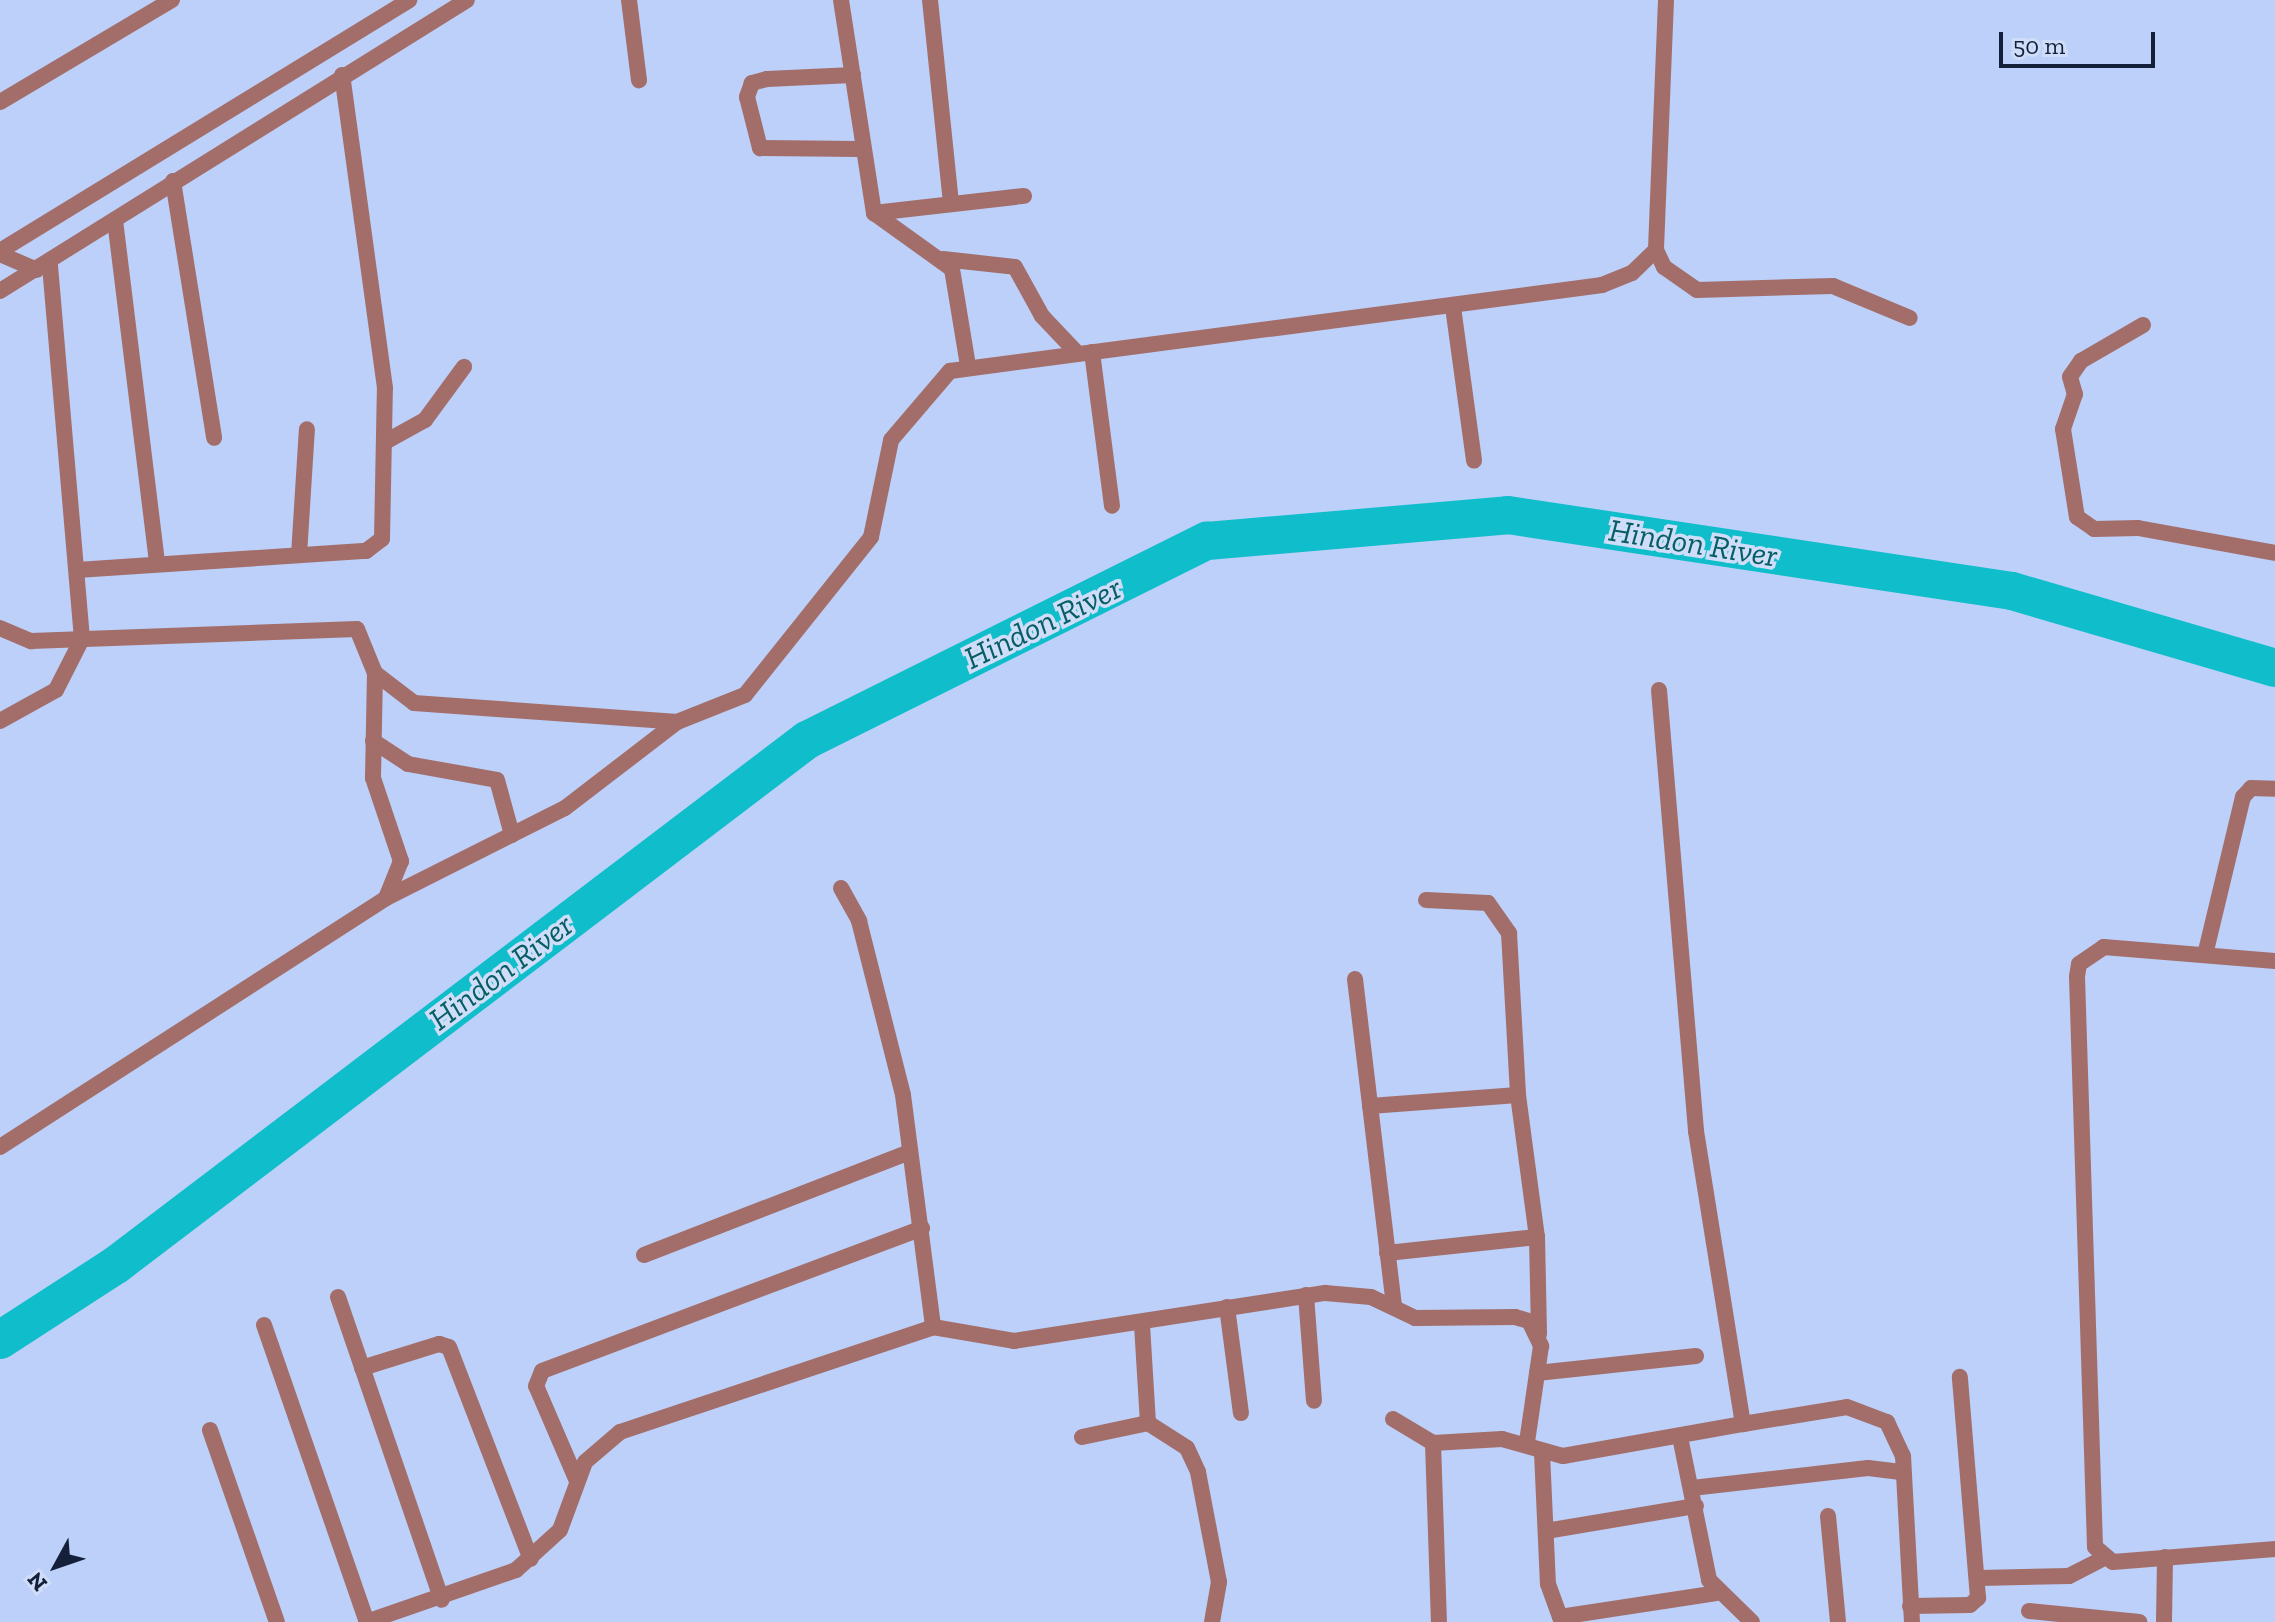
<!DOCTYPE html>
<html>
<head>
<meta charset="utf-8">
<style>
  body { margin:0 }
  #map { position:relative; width:2275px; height:1622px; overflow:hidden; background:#bcd0f9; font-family:"Zilla Slab",serif }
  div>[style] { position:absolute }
  .river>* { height:38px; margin:-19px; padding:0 19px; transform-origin:19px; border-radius:19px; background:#10bdca }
  .minor>* { height:16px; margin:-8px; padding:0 8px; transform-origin:8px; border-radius:8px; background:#a36e6a }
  span { translate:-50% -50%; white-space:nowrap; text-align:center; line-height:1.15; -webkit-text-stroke:7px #cfddf9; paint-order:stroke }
  .water-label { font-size:32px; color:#065e65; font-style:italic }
  .north { position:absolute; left:16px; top:1526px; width:80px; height:80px; -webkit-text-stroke:6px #cfddf9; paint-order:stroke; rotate:230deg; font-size:22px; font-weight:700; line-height:32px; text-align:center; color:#142039 }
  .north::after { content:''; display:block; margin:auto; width:28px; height:36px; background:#142039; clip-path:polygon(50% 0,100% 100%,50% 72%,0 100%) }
  .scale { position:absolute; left:1999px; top:32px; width:156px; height:36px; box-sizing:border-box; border:4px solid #142039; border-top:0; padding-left:10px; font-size:24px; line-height:28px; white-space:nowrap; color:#142039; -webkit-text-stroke:6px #cfddf9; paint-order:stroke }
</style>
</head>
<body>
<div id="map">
  <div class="river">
    <div style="left:0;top:1340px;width:138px;rotate:-32.9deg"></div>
    <div style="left:116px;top:1265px;width:868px;rotate:-37.23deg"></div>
    <div style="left:807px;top:740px;width:447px;rotate:-26.5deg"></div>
    <div style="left:1207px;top:541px;width:302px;rotate:-4.9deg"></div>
    <div style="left:1508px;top:515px;width:510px;rotate:8.58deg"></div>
    <div style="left:2012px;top:591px;width:274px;rotate:16.3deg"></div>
  </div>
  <div class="minor">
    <div style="left:629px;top:0;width:81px;rotate:82.9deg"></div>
    <div style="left:841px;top:0;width:216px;rotate:81.2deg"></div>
    <div style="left:874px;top:213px;width:96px;rotate:35.7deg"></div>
    <div style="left:952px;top:269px;width:98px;rotate:80.6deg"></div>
    <div style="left:930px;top:0;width:203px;rotate:84.1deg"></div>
    <div style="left:1666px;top:0;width:250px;rotate:92.3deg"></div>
    <div style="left:1656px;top:250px;width:19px;rotate:65deg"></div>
    <div style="left:1664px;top:267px;width:40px;rotate:34.9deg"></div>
    <div style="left:1697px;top:290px;width:136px;rotate:-1.7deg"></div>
    <div style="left:1833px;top:286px;width:83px;rotate:22.6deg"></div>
    <div style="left:853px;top:75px;width:86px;rotate:177.3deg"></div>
    <div style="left:767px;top:79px;width:16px;rotate:165deg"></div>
    <div style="left:752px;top:83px;width:15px;rotate:110deg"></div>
    <div style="left:747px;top:97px;width:53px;rotate:75.7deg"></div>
    <div style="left:760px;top:148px;width:99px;rotate:0.6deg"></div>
    <div style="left:0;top:102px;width:200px;rotate:-30.7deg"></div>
    <div style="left:173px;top:181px;width:260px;rotate:80.9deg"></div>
    <div style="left:874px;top:213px;width:151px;rotate:-6.5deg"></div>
    <div style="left:115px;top:220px;width:345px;rotate:83deg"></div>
    <div style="left:0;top:251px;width:480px;rotate:-31.5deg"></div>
    <div style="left:0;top:254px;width:40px;rotate:23.4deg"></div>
    <div style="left:943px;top:259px;width:72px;rotate:6.3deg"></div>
    <div style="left:1015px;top:267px;width:56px;rotate:61.1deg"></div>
    <div style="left:1042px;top:316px;width:52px;rotate:46.5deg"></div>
    <div style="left:0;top:291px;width:550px;rotate:-31.93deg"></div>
    <div style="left:1453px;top:307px;width:155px;rotate:82.2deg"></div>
    <div style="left:2143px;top:325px;width:72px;rotate:149.9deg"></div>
    <div style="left:2081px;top:361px;width:19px;rotate:125deg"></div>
    <div style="left:2070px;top:377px;width:18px;rotate:74deg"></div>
    <div style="left:2075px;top:394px;width:37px;rotate:109deg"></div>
    <div style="left:2063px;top:429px;width:89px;rotate:81deg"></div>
    <div style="left:2077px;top:517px;width:21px;rotate:35deg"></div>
    <div style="left:2094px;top:529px;width:44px;rotate:-1.3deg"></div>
    <div style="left:2138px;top:528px;width:139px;rotate:10.3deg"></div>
    <div style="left:1092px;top:352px;width:155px;rotate:82.6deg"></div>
    <div style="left:385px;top:442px;width:46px;rotate:-28.8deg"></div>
    <div style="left:425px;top:420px;width:66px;rotate:-53.7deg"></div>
    <div style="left:299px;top:555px;width:126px;rotate:-86.4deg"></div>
    <div style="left:77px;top:570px;width:290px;rotate:-3.8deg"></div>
    <div style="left:366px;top:551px;width:20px;rotate:-37deg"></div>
    <div style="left:382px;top:539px;width:151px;rotate:-88.9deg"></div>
    <div style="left:385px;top:388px;width:316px;rotate:-97.8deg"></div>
    <div style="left:0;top:628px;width:34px;rotate:23deg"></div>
    <div style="left:31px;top:641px;width:326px;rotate:-2.1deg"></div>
    <div style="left:357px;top:629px;width:48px;rotate:67.8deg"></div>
    <div style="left:375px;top:673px;width:105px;rotate:91.1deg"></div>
    <div style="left:373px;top:778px;width:88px;rotate:71.4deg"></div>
    <div style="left:401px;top:861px;width:38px;rotate:112deg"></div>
    <div style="left:375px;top:673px;width:49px;rotate:37.6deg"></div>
    <div style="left:414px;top:703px;width:264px;rotate:4.1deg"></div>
    <div style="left:1659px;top:690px;width:443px;rotate:85.2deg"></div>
    <div style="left:1696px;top:1131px;width:297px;rotate:80.9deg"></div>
    <div style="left:1743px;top:1424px;width:105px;rotate:-9.3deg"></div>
    <div style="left:1847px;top:1407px;width:43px;rotate:20.6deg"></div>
    <div style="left:1887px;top:1422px;width:38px;rotate:65deg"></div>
    <div style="left:1903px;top:1456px;width:166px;rotate:86.9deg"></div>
    <div style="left:0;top:721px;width:64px;rotate:-29deg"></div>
    <div style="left:56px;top:690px;width:57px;rotate:-63deg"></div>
    <div style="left:82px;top:639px;width:377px;rotate:-94.9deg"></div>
    <div style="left:373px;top:741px;width:42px;rotate:33.3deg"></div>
    <div style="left:408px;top:764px;width:90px;rotate:10.2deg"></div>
    <div style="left:497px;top:780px;width:57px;rotate:74.7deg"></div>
    <div style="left:841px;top:888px;width:38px;rotate:61deg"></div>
    <div style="left:859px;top:921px;width:179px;rotate:75.8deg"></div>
    <div style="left:903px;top:1095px;width:234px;rotate:82.6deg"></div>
    <div style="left:1426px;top:900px;width:62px;rotate:2.8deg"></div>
    <div style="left:1488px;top:903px;width:37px;rotate:55deg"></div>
    <div style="left:1509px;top:933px;width:162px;rotate:86.8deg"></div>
    <div style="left:1518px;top:1095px;width:143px;rotate:82.4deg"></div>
    <div style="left:1537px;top:1237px;width:97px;rotate:88.8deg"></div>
    <div style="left:2205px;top:955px;width:163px;rotate:-76.5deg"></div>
    <div style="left:2243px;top:797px;width:12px;rotate:-48deg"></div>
    <div style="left:2251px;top:788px;width:24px;rotate:2deg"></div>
    <div style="left:2275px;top:961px;width:172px;rotate:-175.3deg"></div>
    <div style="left:2104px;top:947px;width:30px;rotate:146deg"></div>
    <div style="left:2079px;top:964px;width:13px;rotate:99deg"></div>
    <div style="left:2077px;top:977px;width:570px;rotate:88.19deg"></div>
    <div style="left:2095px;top:1547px;width:23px;rotate:40deg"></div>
    <div style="left:2113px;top:1562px;width:163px;rotate:-4.6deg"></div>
    <div style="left:1355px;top:979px;width:331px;rotate:83.2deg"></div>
    <div style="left:1370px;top:1106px;width:148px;rotate:-4.3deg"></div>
    <div style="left:0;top:1147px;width:459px;rotate:-32.8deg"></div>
    <div style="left:386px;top:898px;width:200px;rotate:-26.7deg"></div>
    <div style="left:565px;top:808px;width:141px;rotate:-37.5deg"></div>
    <div style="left:677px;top:722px;width:73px;rotate:-21.7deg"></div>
    <div style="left:745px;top:695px;width:202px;rotate:-51.4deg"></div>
    <div style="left:871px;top:537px;width:99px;rotate:-78.3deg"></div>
    <div style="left:891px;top:440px;width:91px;rotate:-49.5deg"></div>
    <div style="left:950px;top:371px;width:658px;rotate:-7.51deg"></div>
    <div style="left:1602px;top:285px;width:32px;rotate:-22deg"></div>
    <div style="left:1632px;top:273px;width:33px;rotate:-44deg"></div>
    <div style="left:1387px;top:1253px;width:151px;rotate:-6.1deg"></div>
    <div style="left:644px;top:1255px;width:285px;rotate:-21.2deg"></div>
    <div style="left:1306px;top:1295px;width:106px;rotate:85.7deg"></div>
    <div style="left:338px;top:1297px;width:320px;rotate:71.1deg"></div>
    <div style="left:1227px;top:1307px;width:107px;rotate:82.5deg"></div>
    <div style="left:264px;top:1325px;width:314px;rotate:70.9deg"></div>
    <div style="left:362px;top:1368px;width:81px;rotate:-17.3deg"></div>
    <div style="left:439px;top:1344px;width:10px;rotate:17deg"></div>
    <div style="left:449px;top:1347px;width:227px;rotate:68.9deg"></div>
    <div style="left:1537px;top:1373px;width:160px;rotate:-6.1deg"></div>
    <div style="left:1393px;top:1419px;width:47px;rotate:31deg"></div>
    <div style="left:1433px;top:1443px;width:69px;rotate:-3.3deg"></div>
    <div style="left:1502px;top:1439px;width:63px;rotate:15.6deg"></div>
    <div style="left:1563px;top:1456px;width:183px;rotate:-10.1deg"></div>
    <div style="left:1148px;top:1423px;width:46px;rotate:32.7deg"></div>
    <div style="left:1187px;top:1448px;width:26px;rotate:65deg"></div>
    <div style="left:1198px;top:1472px;width:112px;rotate:79.2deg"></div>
    <div style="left:1219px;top:1582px;width:41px;rotate:99.9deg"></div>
    <div style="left:210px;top:1430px;width:203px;rotate:70.8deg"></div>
    <div style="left:1082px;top:1437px;width:67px;rotate:-12deg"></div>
    <div style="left:1148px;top:1423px;width:99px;rotate:-93.5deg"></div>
    <div style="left:1680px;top:1437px;width:146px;rotate:78.5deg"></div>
    <div style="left:1709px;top:1580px;width:60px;rotate:44.3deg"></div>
    <div style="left:1433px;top:1443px;width:179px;rotate:88.1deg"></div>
    <div style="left:1542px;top:1453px;width:131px;rotate:87.4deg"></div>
    <div style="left:1548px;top:1584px;width:35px;rotate:70deg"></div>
    <div style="left:1560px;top:1617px;width:158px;rotate:-8.7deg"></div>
    <div style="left:577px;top:1481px;width:103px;rotate:-113.3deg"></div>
    <div style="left:536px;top:1386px;width:16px;rotate:-68deg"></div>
    <div style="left:542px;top:1371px;width:406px;rotate:-20.6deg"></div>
    <div style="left:1692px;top:1488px;width:177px;rotate:-6.5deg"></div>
    <div style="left:1868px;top:1468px;width:33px;rotate:7deg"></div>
    <div style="left:1828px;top:1516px;width:106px;rotate:84.6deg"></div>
    <div style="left:1546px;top:1531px;width:152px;rotate:-9.5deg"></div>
    <div style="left:1979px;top:1578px;width:90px;rotate:-1.3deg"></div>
    <div style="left:2069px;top:1576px;width:37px;rotate:-27deg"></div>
    <div style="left:1910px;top:1606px;width:60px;rotate:-1deg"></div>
    <div style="left:1970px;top:1605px;width:11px;rotate:-41deg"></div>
    <div style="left:1978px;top:1598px;width:222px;rotate:-94.7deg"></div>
    <div style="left:2029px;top:1611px;width:111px;rotate:5.7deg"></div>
    <div style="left:366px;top:1622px;width:159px;rotate:-19.1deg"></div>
    <div style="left:516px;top:1570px;width:59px;rotate:-42.3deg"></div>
    <div style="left:560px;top:1530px;width:72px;rotate:-69.8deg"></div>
    <div style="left:585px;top:1462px;width:46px;rotate:-40.6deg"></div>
    <div style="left:620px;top:1432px;width:330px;rotate:-18.5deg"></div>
    <div style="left:933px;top:1327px;width:82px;rotate:9.8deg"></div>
    <div style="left:1014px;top:1341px;width:315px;rotate:-8.8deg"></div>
    <div style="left:1325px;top:1293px;width:46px;rotate:5deg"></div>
    <div style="left:1371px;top:1297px;width:49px;rotate:25.5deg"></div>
    <div style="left:1415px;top:1318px;width:100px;rotate:-0.6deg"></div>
    <div style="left:1515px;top:1317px;width:15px;rotate:16deg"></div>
    <div style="left:1529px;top:1321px;width:28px;rotate:64deg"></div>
    <div style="left:1541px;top:1346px;width:97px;rotate:98.3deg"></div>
    <div style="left:2164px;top:1622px;width:65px;rotate:-89.1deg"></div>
  </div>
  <div class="water-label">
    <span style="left:1693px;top:543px;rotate:9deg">Hindon River</span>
    <span style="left:1043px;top:623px;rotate:-26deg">Hindon River</span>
    <span style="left:501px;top:972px;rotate:-37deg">Hindon River</span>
  </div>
  <div class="north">N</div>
  <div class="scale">50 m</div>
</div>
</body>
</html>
